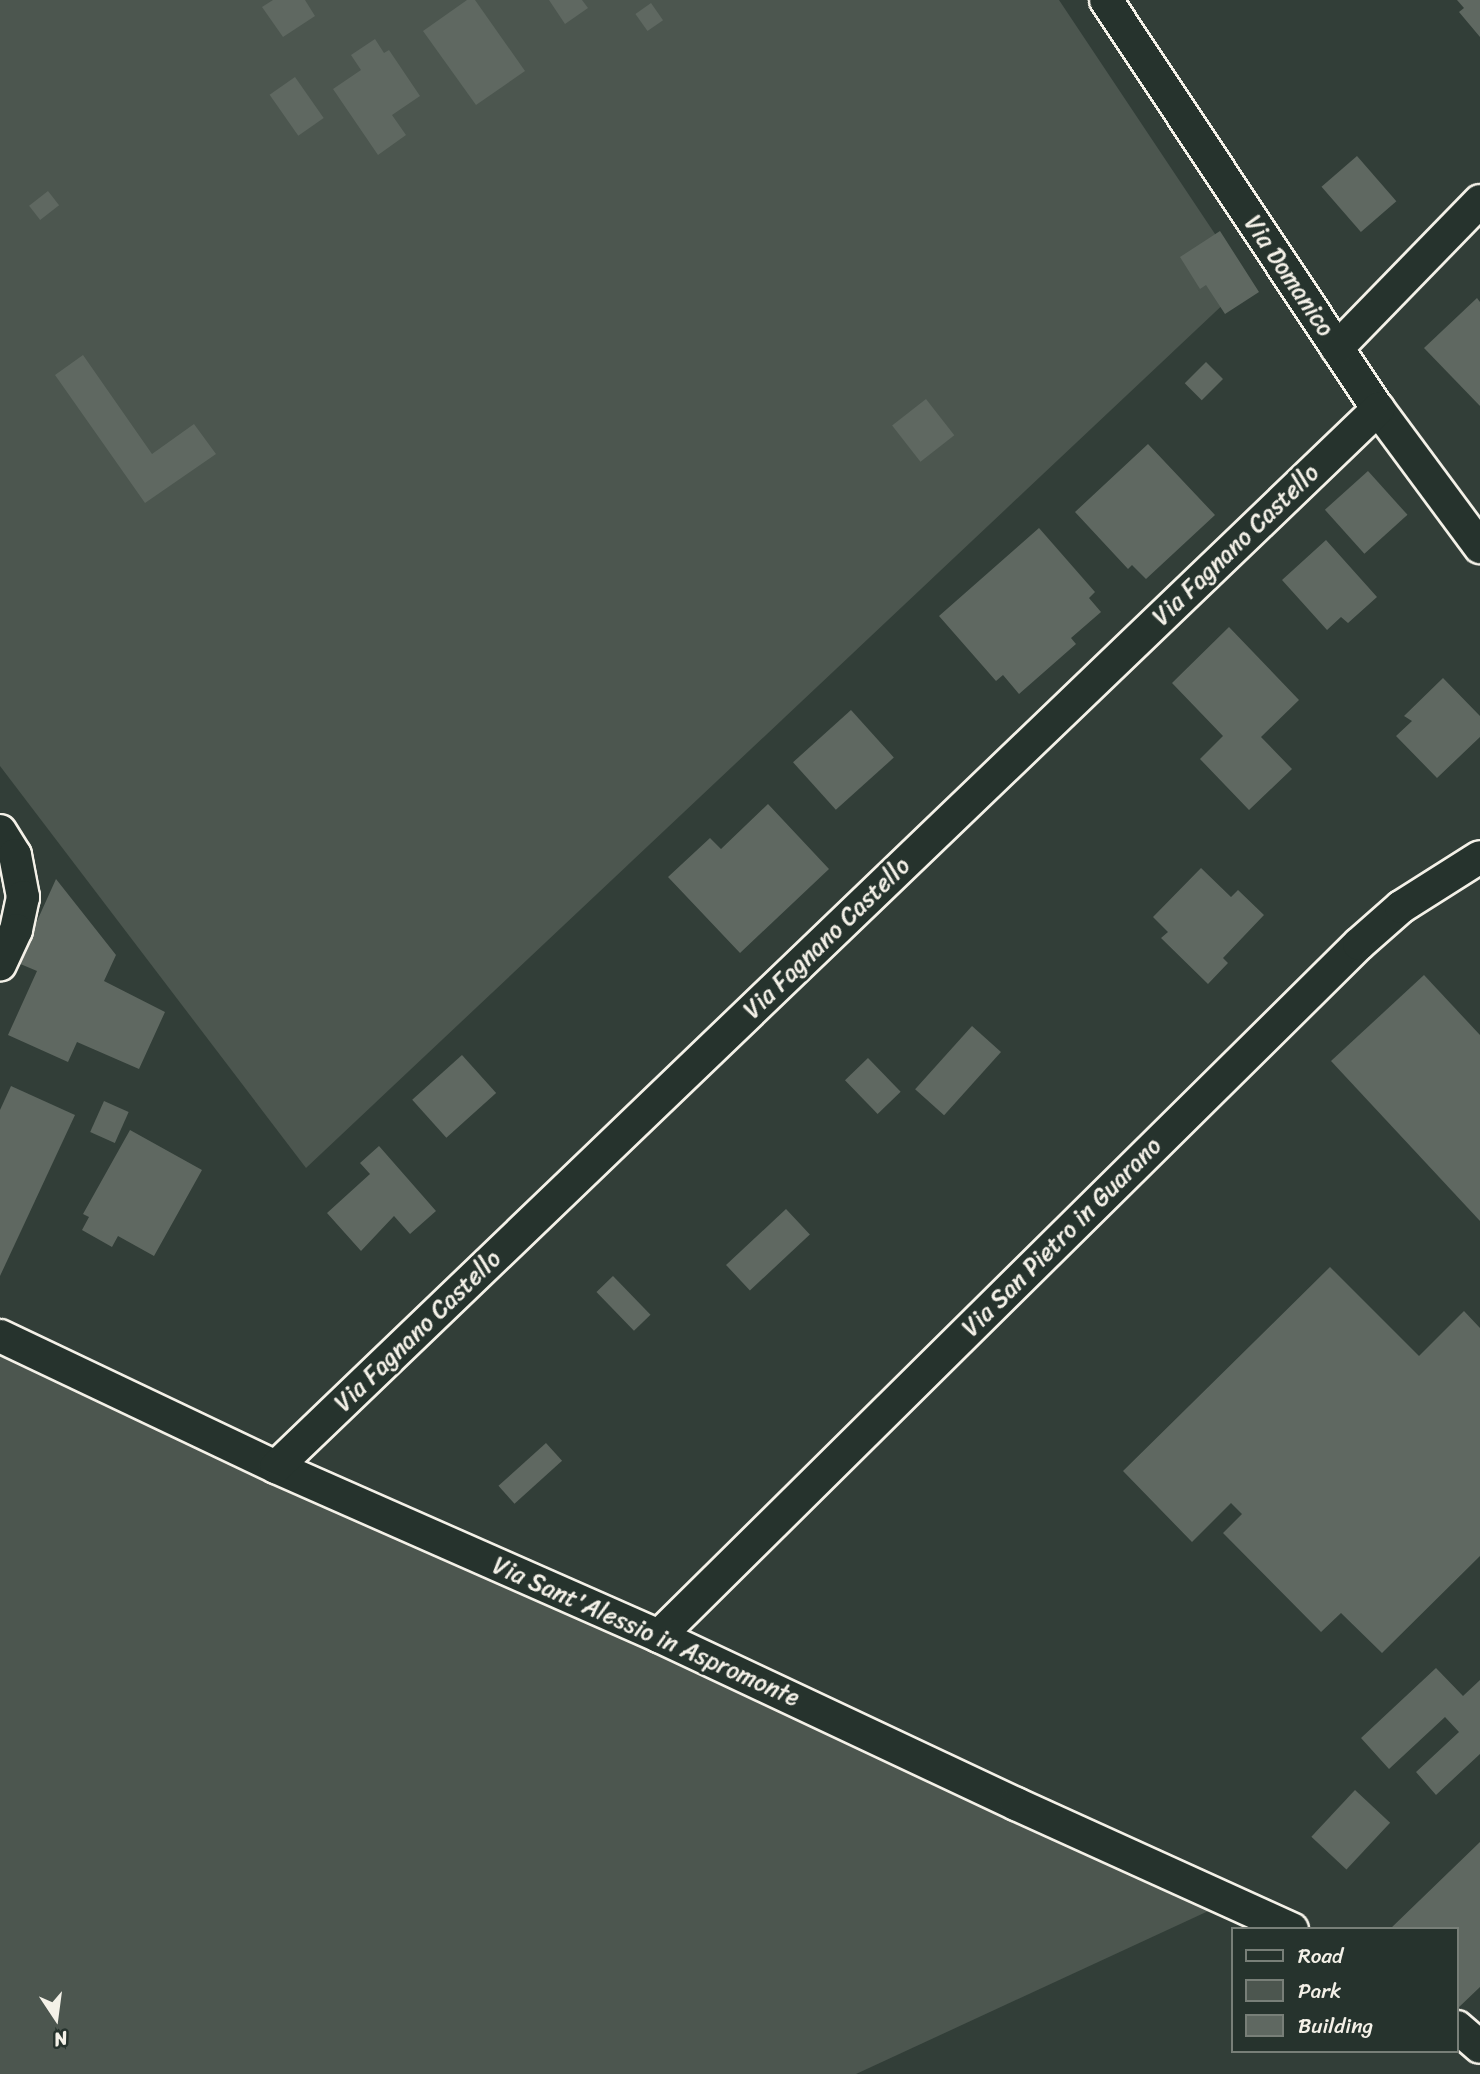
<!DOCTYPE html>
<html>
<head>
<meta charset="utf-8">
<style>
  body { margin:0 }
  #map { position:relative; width:1480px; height:2074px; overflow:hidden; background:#323e38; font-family:Sriracha,sans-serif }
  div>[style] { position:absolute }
  .green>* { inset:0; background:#4c564f }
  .building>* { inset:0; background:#5f6861; transform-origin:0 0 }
  .roads { filter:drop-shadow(2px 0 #f4f1e8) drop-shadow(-2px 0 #f4f1e8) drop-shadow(0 2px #f4f1e8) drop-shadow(0 -2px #f4f1e8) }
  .street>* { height:32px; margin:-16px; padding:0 16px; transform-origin:16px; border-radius:16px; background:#26332d }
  span { translate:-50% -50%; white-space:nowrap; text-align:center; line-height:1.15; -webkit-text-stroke:6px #26332d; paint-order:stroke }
  .street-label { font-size:24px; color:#f4f1e8 }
  .legend { position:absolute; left:1231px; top:1927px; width:228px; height:126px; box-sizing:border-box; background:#26332d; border:2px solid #787f78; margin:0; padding:9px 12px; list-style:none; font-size:21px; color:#f4f1e8 }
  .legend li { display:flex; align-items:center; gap:14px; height:35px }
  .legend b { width:35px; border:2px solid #787f78 }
  .north { position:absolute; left:21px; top:1983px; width:70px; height:70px; -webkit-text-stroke:5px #26332d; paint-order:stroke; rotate:167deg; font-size:19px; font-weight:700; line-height:28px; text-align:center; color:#f4f1e8 }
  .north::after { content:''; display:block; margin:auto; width:24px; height:32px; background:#f4f1e8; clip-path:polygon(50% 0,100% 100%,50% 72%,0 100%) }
</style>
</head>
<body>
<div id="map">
  <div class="green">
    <div style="clip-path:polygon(0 0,1059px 0,1247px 282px,306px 1168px,0 766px)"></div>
    <div style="clip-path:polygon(0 1336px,1230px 1901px,856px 2074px,0 2074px)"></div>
  </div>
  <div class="building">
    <div style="clip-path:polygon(273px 0,305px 0,315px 16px,283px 37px,262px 7px)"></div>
    <div style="clip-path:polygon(467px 0,475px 0,525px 71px,476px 105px,423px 31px)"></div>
    <div style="clip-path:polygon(549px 0,582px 0,588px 8px,565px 24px)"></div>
    <div style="clip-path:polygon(1457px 0,1480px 0,1480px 37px,1459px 12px,1464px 8px)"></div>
    <div style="left:651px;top:3px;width:21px;height:19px;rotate:55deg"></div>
    <div style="clip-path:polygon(375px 39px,384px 53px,389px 50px,420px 96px,392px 115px,406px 135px,378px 155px,333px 89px,361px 70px,351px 55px)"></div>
    <div style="left:295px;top:77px;width:50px;height:31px;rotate:55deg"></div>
    <div style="left:1357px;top:156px;width:60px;height:47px;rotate:49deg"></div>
    <div style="left:48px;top:191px;width:18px;height:24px;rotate:52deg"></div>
    <div style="clip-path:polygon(1220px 231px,1259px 292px,1225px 314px,1206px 285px,1200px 289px,1180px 257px)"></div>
    <div style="clip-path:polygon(1477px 298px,1480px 302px,1480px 406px,1424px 348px)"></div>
    <div style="clip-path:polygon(83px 355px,152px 454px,194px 424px,216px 454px,145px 503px,55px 375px)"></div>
    <div style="left:1206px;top:362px;width:24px;height:30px;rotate:45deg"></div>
    <div style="left:926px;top:399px;width:46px;height:43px;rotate:52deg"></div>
    <div style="clip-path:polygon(1148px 444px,1215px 515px,1146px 579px,1132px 565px,1128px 569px,1075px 512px)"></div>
    <div style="left:1368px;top:471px;width:59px;height:58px;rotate:48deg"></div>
    <div style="clip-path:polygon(1039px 528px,1095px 592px,1089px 598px,1101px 612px,1071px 638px,1076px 644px,1019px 694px,1003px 675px,996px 681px,939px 616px)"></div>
    <div style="clip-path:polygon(1326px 540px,1377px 597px,1348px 623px,1341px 617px,1327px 630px,1282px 580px)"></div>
    <div style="clip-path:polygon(1229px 627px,1299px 700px,1261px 737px,1292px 769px,1249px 810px,1200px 759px,1223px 736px,1172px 683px)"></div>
    <div style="clip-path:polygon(1443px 678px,1480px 716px,1480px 737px,1437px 778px,1396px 736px,1412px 721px,1404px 716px)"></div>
    <div style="left:851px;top:710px;width:64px;height:78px;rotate:48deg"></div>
    <div style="clip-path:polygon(768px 804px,829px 869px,740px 953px,668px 877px,710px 838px,721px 849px)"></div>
    <div style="clip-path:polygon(1201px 868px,1231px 897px,1238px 890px,1264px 915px,1223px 958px,1228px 963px,1208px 984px,1161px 938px,1168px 932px,1153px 917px)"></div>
    <div style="clip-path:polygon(56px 879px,116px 955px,104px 981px,165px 1012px,139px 1069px,77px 1042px,68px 1062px,8px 1035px,37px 971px,18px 963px)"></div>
    <div style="clip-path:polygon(1424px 975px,1480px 1035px,1480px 1221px,1331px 1061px)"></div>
    <div style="left:972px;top:1026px;width:39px;height:85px;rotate:42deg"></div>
    <div style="left:462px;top:1055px;width:51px;height:67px;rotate:48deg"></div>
    <div style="left:868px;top:1058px;width:47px;height:32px;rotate:46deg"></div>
    <div style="clip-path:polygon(11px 1086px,75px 1115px,0 1276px,0 1110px)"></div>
    <div style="left:104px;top:1101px;width:27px;height:34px;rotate:24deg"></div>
    <div style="clip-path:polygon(130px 1130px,202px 1170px,154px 1256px,118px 1236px,112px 1247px,82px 1230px,89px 1217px,83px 1214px)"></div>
    <div style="clip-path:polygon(379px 1146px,436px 1211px,410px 1234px,394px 1216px,361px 1251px,327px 1213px,370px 1174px,360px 1163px)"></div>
    <div style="left:786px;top:1209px;width:35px;height:82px;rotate:47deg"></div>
    <div style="clip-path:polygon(1330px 1267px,1419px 1356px,1464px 1311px,1480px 1328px,1480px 1556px,1382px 1653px,1341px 1613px,1321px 1632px,1223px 1533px,1242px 1514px,1231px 1503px,1192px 1542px,1123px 1471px)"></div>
    <div style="left:613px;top:1276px;width:54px;height:23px;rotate:46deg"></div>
    <div style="left:546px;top:1443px;width:24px;height:64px;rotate:48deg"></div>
    <div style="clip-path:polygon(1436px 1668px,1463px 1696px,1480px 1680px,1480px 1754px,1436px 1795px,1416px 1772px,1459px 1732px,1445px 1717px,1389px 1769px,1361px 1738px)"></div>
    <div style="left:1355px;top:1790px;width:48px;height:64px;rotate:43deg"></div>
    <div style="clip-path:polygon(1480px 1842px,1480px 1987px,1457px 2009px,1457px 1929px,1390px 1929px)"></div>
  </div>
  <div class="roads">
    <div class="street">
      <div style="left:1106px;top:0;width:491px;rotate:56.4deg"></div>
      <div style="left:1378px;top:409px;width:172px;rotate:53.5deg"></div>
      <div style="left:1337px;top:348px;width:205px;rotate:-45.8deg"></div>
      <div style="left:0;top:831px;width:28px;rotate:58deg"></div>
      <div style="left:15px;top:855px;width:43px;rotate:79.2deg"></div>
      <div style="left:23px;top:897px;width:34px;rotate:102deg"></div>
      <div style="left:16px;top:930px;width:38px;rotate:115deg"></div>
      <div style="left:0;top:1336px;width:306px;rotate:25.4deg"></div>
      <div style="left:276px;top:1467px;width:419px;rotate:23.8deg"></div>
      <div style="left:659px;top:1636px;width:395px;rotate:25.2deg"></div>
      <div style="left:1016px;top:1804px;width:303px;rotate:24.4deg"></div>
      <div style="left:276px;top:1467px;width:1528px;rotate:-43.83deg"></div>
      <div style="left:659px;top:1636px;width:984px;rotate:-44.67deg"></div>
      <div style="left:1359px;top:944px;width:56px;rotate:-41.4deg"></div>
      <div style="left:1401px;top:907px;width:93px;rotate:-32.3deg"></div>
      <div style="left:1457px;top:2027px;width:30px;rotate:41deg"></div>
    </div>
  </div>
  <div class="street-label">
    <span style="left:1289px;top:276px;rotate:56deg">Via Domanico</span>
    <span style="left:1236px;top:545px;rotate:-44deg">Via Fagnano Castello</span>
    <span style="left:827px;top:938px;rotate:-44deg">Via Fagnano Castello</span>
    <span style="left:1062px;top:1237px;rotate:-45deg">Via San Pietro in Guarano</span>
    <span style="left:418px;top:1331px;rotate:-44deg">Via Fagnano Castello</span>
    <span style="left:646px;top:1632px;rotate:24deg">Via Sant'Alessio in Aspromonte</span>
  </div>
  <ul class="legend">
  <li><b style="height:9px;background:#26332d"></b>Road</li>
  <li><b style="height:19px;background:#4c564f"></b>Park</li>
  <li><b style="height:19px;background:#5f6861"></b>Building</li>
  </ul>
  <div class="north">N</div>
</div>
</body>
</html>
